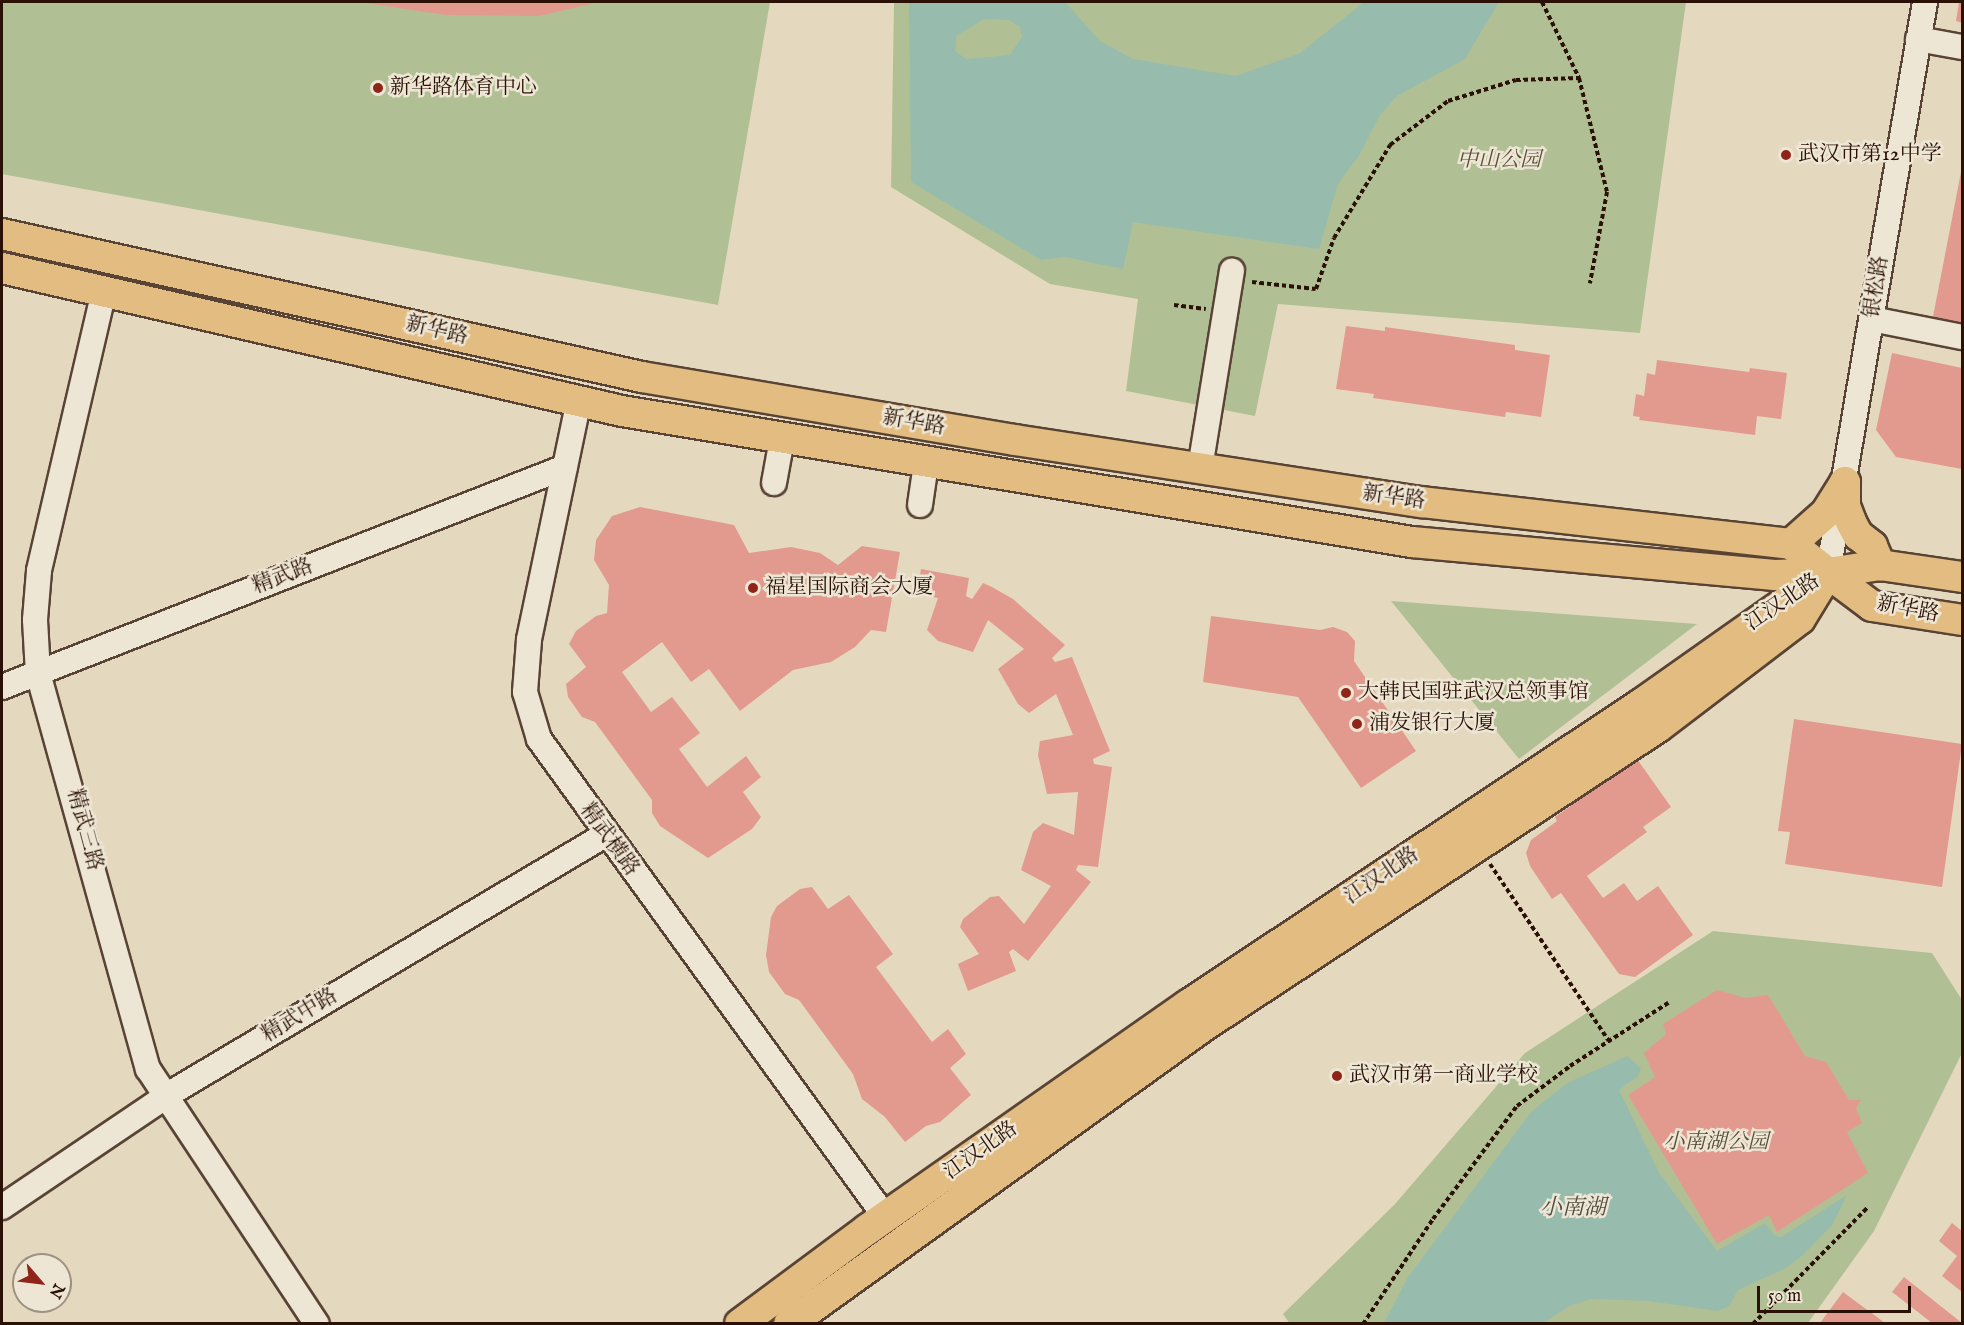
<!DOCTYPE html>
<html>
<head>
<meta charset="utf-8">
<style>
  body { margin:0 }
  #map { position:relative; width:1964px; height:1325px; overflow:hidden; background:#e4d9bf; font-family:"IM FELL English","Noto Serif SC",serif }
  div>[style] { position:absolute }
  .green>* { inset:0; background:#b1c094 }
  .water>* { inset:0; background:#97bbac }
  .building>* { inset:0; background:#e39a8e }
  .path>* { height:4px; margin-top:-2px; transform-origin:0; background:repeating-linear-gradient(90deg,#2b1105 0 4.5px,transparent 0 7.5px) }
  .roads { filter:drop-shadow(2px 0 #594334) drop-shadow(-2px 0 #594334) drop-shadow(0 2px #594334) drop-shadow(0 -2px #594334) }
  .minor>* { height:24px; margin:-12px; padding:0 12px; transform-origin:12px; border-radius:12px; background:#ede6d5 }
  .major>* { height:30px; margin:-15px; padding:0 15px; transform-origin:15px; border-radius:15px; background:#e2bc80 }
  .dots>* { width:16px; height:16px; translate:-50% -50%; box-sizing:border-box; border:3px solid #ede6d5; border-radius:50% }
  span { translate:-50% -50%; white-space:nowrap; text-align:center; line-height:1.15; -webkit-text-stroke:5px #ede6d5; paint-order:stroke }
  .poi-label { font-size:21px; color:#2b1105 }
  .left { translate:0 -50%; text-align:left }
  .park-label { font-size:21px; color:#5a4e37; font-style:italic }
  .street-label { font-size:21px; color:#2b1105 }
  .water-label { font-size:22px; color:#514c3f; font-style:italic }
  .frame { position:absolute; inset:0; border:3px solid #2b1105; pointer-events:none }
  .north { position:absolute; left:12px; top:1253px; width:60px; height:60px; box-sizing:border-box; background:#ede6d5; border:2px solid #9f9182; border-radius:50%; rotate:118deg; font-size:16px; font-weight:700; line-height:24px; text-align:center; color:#2b1105 }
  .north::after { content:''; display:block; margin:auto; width:21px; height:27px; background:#8f2418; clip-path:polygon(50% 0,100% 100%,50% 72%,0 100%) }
  .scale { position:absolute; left:1757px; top:1286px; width:154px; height:27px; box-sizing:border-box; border:3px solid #2b1105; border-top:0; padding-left:8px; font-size:18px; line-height:21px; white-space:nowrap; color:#2b1105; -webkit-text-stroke:4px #ede6d5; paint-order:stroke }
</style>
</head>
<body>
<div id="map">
  <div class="green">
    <div style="clip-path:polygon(2px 2px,770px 2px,718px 305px,2px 174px)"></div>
    <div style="clip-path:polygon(894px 2px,1686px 2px,1640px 333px,1278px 304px,1255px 416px,1126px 391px,1138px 299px,1050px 284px,891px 187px)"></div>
    <div style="clip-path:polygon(1391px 601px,1697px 624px,1519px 759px)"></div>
    <div style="clip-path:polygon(1713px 931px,1932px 953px,1962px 1000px,1962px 1053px,1874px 1231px,1808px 1323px,1290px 1324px,1283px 1314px,1395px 1204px,1525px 1053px)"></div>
  </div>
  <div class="water">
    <div style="clip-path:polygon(evenodd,909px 2px,1065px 2px,1100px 41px,1133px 59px,1236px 76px,1300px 53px,1364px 2px,1499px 2px,1465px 59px,1397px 96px,1380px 115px,1360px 154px,1338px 184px,1319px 249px,1133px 222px,1123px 269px,1065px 257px,1041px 260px,911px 182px,909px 2px,984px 19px,1009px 20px,1020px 27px,1022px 37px,1010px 55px,966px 59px,955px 51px,956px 36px,984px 19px)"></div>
    <div style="clip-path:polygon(1627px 1056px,1641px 1068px,1638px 1076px,1619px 1090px,1660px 1174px,1717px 1251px,1765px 1223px,1775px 1236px,1781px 1237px,1847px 1195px,1832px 1225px,1803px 1255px,1786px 1268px,1738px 1290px,1729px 1306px,1718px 1311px,1648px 1301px,1591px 1299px,1569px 1306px,1544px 1323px,1384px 1323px,1408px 1277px,1531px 1112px,1567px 1083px)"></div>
  </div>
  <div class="building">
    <div style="clip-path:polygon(358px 2px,599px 2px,539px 16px,446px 15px)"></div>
    <div style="clip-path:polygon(1959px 2px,1962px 2px,1962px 23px,1956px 21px)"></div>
    <div style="clip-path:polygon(1961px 172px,1962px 172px,1962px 330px,1932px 322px)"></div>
    <div style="clip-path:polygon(1346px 326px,1385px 331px,1385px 327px,1515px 345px,1515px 350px,1550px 355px,1541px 417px,1506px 412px,1505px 417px,1373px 398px,1374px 394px,1336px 389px)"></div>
    <div style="clip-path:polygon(1892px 353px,1962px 368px,1962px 469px,1896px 457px,1876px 430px)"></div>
    <div style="clip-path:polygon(1657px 360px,1749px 372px,1750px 368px,1787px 373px,1781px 419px,1757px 416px,1755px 435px,1639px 420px,1640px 417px,1633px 416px,1636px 394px,1644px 396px,1647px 373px,1655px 375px)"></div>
    <div style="clip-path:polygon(640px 507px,734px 525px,749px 553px,791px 547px,820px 553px,838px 565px,862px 546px,900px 552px,886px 632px,871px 630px,855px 647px,831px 662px,793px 670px,740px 711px,709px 669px,691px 682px,662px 642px,622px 672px,651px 712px,672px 697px,700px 733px,679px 749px,707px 787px,746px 756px,761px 777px,743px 792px,761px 817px,752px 829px,708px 858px,660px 826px,652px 813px,652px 800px,595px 722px,582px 717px,568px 697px,566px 684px,586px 667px,569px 644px,576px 631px,596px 616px,607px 613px,609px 585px,594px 560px,596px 540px,612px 516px)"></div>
    <div style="clip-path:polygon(921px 569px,969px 578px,966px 596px,972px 599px,983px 583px,992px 587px,1013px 599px,1065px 645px,1052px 658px,1055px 662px,1072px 657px,1110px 751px,1093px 759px,1094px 764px,1112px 767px,1098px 867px,1078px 865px,1076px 870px,1091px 882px,1028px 961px,1013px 949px,1009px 952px,1016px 971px,968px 991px,958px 964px,979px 954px,960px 927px,963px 919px,990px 897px,999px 896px,1024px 924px,1051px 886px,1021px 870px,1033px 832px,1043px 823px,1074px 835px,1078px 792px,1047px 794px,1038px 755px,1040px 741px,1073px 735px,1056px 694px,1029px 713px,1018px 704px,998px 669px,1024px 649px,988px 620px,973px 652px,938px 641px,927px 630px,938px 598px,917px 594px)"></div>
    <div style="clip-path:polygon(1211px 616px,1320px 630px,1333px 627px,1347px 632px,1355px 641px,1354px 661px,1416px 751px,1361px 788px,1298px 697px,1203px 682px)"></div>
    <div style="clip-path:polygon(1794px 719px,1962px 744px,1942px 887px,1785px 864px,1790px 832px,1778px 831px)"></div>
    <div style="clip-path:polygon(1637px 759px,1671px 807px,1643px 827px,1647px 832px,1587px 876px,1603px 898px,1624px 883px,1637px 901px,1658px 886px,1693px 935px,1635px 977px,1619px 974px,1561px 893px,1552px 899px,1530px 866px,1526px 853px,1531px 840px,1557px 821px,1555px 817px)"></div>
    <div style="clip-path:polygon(812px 887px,828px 909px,849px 895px,893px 954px,876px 967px,932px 1042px,948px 1029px,966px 1054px,950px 1068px,971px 1095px,940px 1122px,926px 1126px,905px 1142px,885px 1117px,862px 1099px,853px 1074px,799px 1000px,785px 994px,769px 972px,766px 955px,771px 917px,777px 906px,800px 889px)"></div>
    <div style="clip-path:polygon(1717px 990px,1746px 998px,1768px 995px,1805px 1056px,1826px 1062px,1849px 1100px,1861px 1100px,1856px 1108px,1862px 1123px,1847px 1132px,1868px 1173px,1777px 1232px,1769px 1215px,1717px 1244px,1628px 1095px,1655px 1077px,1644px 1053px,1666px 1034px,1663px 1024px)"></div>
    <div style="clip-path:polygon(1952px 1223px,1962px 1231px,1962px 1292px,1942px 1276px,1957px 1256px,1939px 1241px)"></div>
    <div style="clip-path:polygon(1904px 1277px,1962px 1323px,1932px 1323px,1892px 1292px)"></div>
    <div style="clip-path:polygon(1843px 1292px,1885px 1323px,1820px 1323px)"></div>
  </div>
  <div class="path">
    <div style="left:1542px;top:2px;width:85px;rotate:64deg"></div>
    <div style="left:1579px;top:78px;width:117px;rotate:76.2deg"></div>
    <div style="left:1607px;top:192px;width:93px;rotate:100.6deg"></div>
    <div style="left:1252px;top:282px;width:64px;rotate:6.2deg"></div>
    <div style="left:1316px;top:289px;width:54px;rotate:-70.6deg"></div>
    <div style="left:1334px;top:238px;width:109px;rotate:-58.9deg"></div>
    <div style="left:1390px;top:145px;width:73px;rotate:-37.2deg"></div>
    <div style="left:1448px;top:101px;width:71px;rotate:-17.2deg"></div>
    <div style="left:1516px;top:80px;width:63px;rotate:-1.8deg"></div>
    <div style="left:1174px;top:305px;width:32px;rotate:7deg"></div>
    <div style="left:1490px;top:864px;width:213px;rotate:56.1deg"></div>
    <div style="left:1363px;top:1324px;width:126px;rotate:-56.3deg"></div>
    <div style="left:1433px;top:1219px;width:141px;rotate:-53.4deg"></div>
    <div style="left:1517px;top:1106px;width:66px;rotate:-37deg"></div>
    <div style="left:1570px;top:1066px;width:117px;rotate:-32.7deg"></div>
    <div style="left:1753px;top:1324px;width:164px;rotate:-45.5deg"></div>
  </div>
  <div class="roads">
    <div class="minor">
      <div style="left:1918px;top:39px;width:45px;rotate:10.3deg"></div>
      <div style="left:104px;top:291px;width:287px;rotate:103.1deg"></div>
      <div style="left:39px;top:571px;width:49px;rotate:94.7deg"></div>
      <div style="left:35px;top:620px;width:53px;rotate:86.8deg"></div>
      <div style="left:38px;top:673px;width:411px;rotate:74.5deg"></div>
      <div style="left:148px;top:1069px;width:306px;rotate:56.5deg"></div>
      <div style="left:1872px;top:319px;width:92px;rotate:11.3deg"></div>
      <div style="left:579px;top:400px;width:245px;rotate:101.8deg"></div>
      <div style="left:529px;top:640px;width:52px;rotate:94.4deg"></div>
      <div style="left:525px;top:692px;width:49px;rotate:73.4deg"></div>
      <div style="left:539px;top:739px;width:591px;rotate:54.08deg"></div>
      <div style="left:1200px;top:468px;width:200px;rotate:-80.8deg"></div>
      <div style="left:774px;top:483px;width:45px;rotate:-79.7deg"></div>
      <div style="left:920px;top:505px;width:41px;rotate:-81.7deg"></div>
      <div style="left:1828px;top:573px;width:579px;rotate:-80.36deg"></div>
      <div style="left:2px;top:687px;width:604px;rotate:-21.34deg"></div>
      <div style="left:2px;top:1207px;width:207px;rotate:-34deg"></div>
      <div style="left:174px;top:1091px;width:501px;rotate:-30.71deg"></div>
    </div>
    <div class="major">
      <div style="left:2px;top:234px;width:656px;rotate:12.6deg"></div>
      <div style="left:642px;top:377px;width:378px;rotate:9.6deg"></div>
      <div style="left:1015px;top:440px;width:412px;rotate:8.7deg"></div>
      <div style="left:1422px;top:502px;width:371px;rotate:6.5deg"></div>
      <div style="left:1791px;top:544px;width:47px;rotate:38.1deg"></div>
      <div style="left:1828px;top:573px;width:53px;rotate:-8.7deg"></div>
      <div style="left:1880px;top:565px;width:83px;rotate:8.3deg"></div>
      <div style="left:2px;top:268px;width:636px;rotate:12.99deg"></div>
      <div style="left:622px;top:411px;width:801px;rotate:9.42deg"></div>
      <div style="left:1412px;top:542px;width:364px;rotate:5.2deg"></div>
      <div style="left:1775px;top:575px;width:53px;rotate:-2.2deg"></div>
      <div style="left:1828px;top:573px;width:55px;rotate:36.9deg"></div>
      <div style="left:1872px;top:606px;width:91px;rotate:8.8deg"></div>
      <div style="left:1791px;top:544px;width:47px;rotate:-41.5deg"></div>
      <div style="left:1826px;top:513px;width:36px;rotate:-58deg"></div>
      <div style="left:1845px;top:482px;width:24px;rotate:90deg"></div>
      <div style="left:1845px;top:506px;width:17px;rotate:69deg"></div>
      <div style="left:1851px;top:522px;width:15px;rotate:62deg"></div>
      <div style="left:1858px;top:535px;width:18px;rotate:38deg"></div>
      <div style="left:1872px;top:546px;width:21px;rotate:67deg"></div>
      <div style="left:740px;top:1324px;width:159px;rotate:-36.6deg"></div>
      <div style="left:868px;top:1229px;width:391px;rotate:-35deg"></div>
      <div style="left:1188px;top:1005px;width:544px;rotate:-33.6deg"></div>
      <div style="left:1641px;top:704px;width:225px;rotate:-35.2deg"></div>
      <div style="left:789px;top:1324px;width:509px;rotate:-35.72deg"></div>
      <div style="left:1202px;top:1027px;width:546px;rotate:-33.34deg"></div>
      <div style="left:1658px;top:727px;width:178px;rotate:-37.3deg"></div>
      <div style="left:1800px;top:619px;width:48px;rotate:-58.6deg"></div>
    </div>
  </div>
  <div class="dots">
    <div style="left:378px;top:88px;background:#8f2418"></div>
    <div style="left:1786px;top:155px;background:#8f2418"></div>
    <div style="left:753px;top:588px;background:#8f2418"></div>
    <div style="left:1346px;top:693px;background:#8f2418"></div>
    <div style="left:1357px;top:724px;background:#8f2418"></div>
    <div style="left:1337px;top:1076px;background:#8f2418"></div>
  </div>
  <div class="poi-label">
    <span class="left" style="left:390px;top:88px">新华路体育中心</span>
    <span class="left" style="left:1798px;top:155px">武汉市第12中学</span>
    <span class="left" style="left:765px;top:588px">福星国际商会大厦</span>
    <span class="left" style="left:1358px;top:693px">大韩民国驻武汉总领事馆</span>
    <span class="left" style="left:1369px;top:724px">浦发银行大厦</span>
    <span class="left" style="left:1349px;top:1076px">武汉市第一商业学校</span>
  </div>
  <div class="park-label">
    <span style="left:1499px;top:161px">中山公园</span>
    <span style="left:1716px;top:1143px">小南湖公园</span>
  </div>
  <div class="street-label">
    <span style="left:1877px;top:287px;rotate:-81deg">银松路</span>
    <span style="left:437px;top:331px;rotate:13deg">新华路</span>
    <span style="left:914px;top:423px;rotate:10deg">新华路</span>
    <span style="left:1394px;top:498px;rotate:8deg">新华路</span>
    <span style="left:283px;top:577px;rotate:-21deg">精武路</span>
    <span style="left:1783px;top:603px;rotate:-34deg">江汉北路</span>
    <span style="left:1908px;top:610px;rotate:11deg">新华路</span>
    <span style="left:84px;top:830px;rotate:75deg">精武三路</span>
    <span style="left:609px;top:840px;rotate:54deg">精武横路</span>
    <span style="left:1382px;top:876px;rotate:-34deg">江汉北路</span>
    <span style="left:300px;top:1016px;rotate:-31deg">精武中路</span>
    <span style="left:981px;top:1151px;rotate:-35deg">江汉北路</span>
  </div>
  <div class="water-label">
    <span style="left:1573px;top:1209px">小南湖</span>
  </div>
  <div class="frame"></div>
  <div class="north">N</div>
  <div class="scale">50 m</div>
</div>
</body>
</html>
